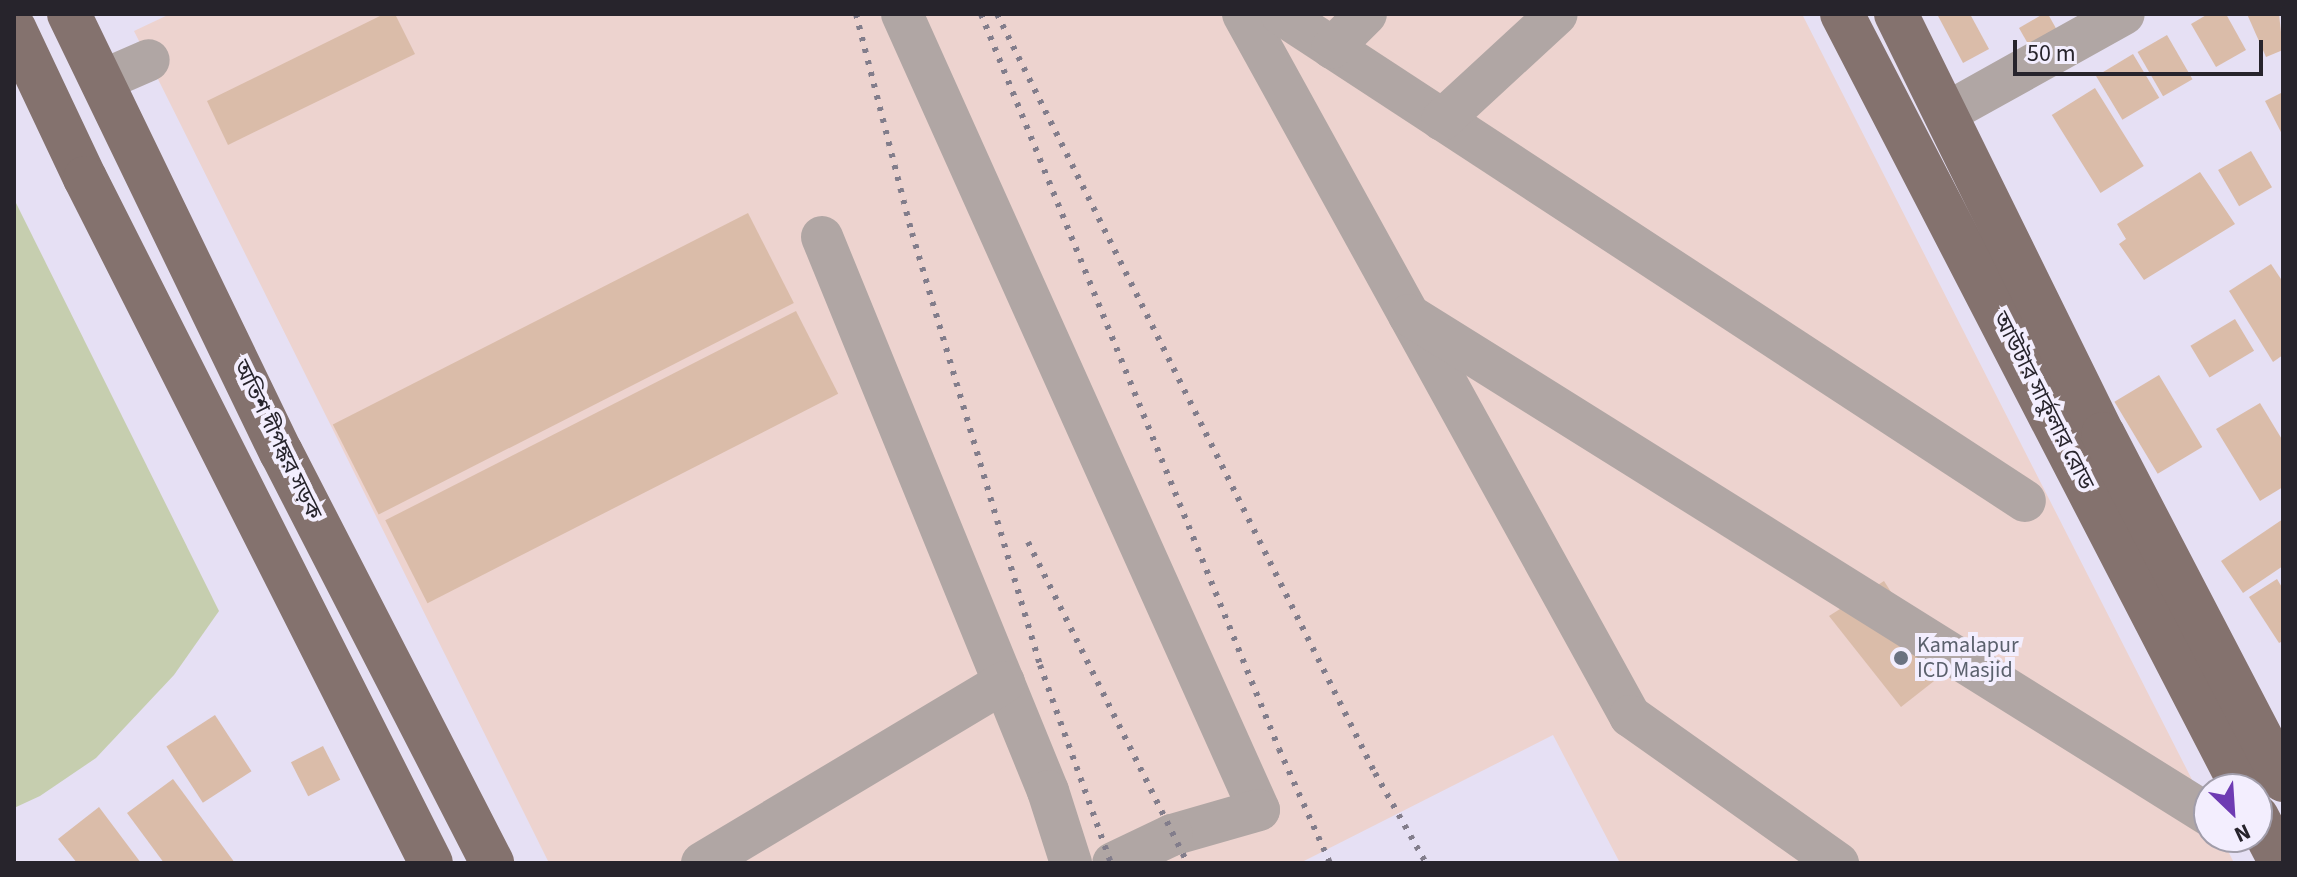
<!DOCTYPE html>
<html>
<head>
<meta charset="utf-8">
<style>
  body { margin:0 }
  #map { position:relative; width:2297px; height:877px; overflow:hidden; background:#e6e0f4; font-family:"Source Sans 3","Noto Sans Bengali",sans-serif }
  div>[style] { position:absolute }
  .commercial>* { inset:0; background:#edd3cf }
  .green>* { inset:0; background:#c6ceaf }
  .building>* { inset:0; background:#dabca9; transform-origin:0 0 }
  .minor>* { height:42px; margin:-21px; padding:0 21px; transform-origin:21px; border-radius:21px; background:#b0a6a4 }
  .major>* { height:44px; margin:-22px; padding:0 22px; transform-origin:22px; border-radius:22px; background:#84726e }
  .rail>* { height:6px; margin-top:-3px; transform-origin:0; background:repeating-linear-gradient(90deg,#827d8b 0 4px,transparent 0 12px) }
  .dots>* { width:22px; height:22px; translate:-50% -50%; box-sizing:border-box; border:4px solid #f3eefe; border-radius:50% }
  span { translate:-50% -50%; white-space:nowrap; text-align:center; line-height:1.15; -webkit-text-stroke:8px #f3eefe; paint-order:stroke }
  .street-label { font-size:22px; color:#27242c }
  .worship-label { font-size:22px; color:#5b616d }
  .left { translate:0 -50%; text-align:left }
  .frame { position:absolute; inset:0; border:16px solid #27242c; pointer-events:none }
  .north { position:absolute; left:2193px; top:773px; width:80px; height:80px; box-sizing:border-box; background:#f3eefe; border:2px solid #a19daa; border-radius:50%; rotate:155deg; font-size:22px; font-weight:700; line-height:32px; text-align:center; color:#27242c }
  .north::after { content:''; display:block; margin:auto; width:28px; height:36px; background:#6e3bb3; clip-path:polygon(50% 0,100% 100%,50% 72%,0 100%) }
  .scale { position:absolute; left:2013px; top:40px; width:250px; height:36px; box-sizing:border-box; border:4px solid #27242c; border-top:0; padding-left:10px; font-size:24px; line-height:28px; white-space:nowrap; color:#27242c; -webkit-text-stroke:6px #f3eefe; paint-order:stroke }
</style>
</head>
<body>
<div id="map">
  <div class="commercial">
    <div style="clip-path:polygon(170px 14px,1802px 14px,2209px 813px,2209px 837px,2221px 837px,2234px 863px,1620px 863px,1553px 735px,1300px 863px,549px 863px,134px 31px)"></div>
  </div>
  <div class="green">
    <div style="clip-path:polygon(14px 199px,219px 611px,174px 675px,96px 758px,40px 796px,14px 808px)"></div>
  </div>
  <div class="building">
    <div style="clip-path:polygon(384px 14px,395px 14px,415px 54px,228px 145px,207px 101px)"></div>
    <div style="clip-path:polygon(1937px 14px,1970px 14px,1989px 49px,1963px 63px)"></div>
    <div style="clip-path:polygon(2043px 14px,2048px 14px,2073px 59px,2045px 74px,2019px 28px)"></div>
    <div style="clip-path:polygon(2208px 14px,2226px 14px,2246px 50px,2216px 67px,2191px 24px)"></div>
    <div style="clip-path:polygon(2247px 14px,2279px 14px,2283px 50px,2266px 57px)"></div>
    <div style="left:2167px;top:35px;width:51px;height:34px;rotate:60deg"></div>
    <div style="left:2133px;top:54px;width:51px;height:43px;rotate:59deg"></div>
    <div style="left:2095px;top:88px;width:92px;height:51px;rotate:58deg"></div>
    <div style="clip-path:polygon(2283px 92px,2283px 136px,2265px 101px)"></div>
    <div style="left:2251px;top:151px;width:42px;height:38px;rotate:60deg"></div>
    <div style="clip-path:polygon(2200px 172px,2235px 224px,2144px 280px,2119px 244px,2126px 239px,2117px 224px)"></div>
    <div style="left:748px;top:213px;width:101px;height:466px;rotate:63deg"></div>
    <div style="clip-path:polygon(2271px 264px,2283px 282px,2283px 355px,2273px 362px,2229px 291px)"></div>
    <div style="left:796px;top:311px;width:93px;height:461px;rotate:63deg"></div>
    <div style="left:2235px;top:319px;width:37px;height:52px;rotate:59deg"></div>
    <div style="left:2159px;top:375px;width:84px;height:52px;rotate:59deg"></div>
    <div style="clip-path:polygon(2260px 403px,2283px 441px,2283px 487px,2260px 501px,2216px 429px)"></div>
    <div style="clip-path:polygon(2283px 519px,2283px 566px,2243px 593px,2221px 561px)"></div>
    <div style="clip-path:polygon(2277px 579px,2283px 589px,2283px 641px,2279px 643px,2249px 597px)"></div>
    <div style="clip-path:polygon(1884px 581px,1943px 674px,1901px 707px,1829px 616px)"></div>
    <div style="left:215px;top:715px;width:67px;height:58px;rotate:57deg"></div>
    <div style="left:323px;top:746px;width:38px;height:36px;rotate:63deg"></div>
    <div style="clip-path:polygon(173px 779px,235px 863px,164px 863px,127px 813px)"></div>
    <div style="clip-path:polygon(99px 807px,141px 863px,77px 863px,58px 839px)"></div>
  </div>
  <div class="minor">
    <div style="left:902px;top:14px;width:872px;rotate:65.84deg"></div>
    <div style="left:1259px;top:810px;width:91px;rotate:164deg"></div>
    <div style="left:1172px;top:835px;width:65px;rotate:154.6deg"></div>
    <div style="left:1243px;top:14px;width:802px;rotate:61.13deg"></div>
    <div style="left:1630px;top:716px;width:255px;rotate:35.3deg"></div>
    <div style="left:1281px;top:14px;width:889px;rotate:33.21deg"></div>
    <div style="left:1332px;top:48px;width:48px;rotate:-45deg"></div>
    <div style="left:101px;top:81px;width:52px;rotate:-23.6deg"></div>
    <div style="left:1948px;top:112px;width:201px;rotate:-29.1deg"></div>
    <div style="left:1442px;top:120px;width:156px;rotate:-42.7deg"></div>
    <div style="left:822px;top:237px;width:598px;rotate:67.81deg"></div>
    <div style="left:1048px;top:791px;width:76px;rotate:72.3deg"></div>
    <div style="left:1409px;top:315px;width:943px;rotate:32.01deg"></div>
    <div style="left:702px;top:863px;width:352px;rotate:-30.9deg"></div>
  </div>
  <div class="major">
    <div style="left:69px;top:14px;width:487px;rotate:64.2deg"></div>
    <div style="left:281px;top:452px;width:462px;rotate:62.8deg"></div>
    <div style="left:1842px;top:14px;width:873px;rotate:62.64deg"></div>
    <div style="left:1896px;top:14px;width:468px;rotate:63.8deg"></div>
    <div style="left:2103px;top:434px;width:390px;rotate:62.5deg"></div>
    <div style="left:14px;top:28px;width:166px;rotate:64.7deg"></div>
    <div style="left:85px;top:178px;width:767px;rotate:63.2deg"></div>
    <div style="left:2257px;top:817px;width:52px;rotate:62.4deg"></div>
  </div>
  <div class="rail">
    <div style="left:856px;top:14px;width:226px;rotate:75.7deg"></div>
    <div style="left:912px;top:233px;width:451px;rotate:73.5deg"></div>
    <div style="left:1040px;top:665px;width:210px;rotate:70.3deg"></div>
    <div style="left:981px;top:14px;width:793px;rotate:67.93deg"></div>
    <div style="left:1279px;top:749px;width:125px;rotate:65.9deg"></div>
    <div style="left:997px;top:14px;width:848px;rotate:63.53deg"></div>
    <div style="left:1375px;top:773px;width:103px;rotate:60.5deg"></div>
    <div style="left:1028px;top:542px;width:358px;rotate:63.6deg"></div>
  </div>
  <div class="dots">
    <div style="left:1901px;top:658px;background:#6b7280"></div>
  </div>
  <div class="street-label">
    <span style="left:2043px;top:401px;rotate:63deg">আউটার সার্কুলার রোড</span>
    <span style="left:277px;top:440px;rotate:64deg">অতিশ দীপঙ্কর সড়ক</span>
  </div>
  <div class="worship-label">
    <span class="left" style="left:1917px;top:658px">Kamalapur<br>ICD Masjid</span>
  </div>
  <div class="frame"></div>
  <div class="north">N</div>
  <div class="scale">50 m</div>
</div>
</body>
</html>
